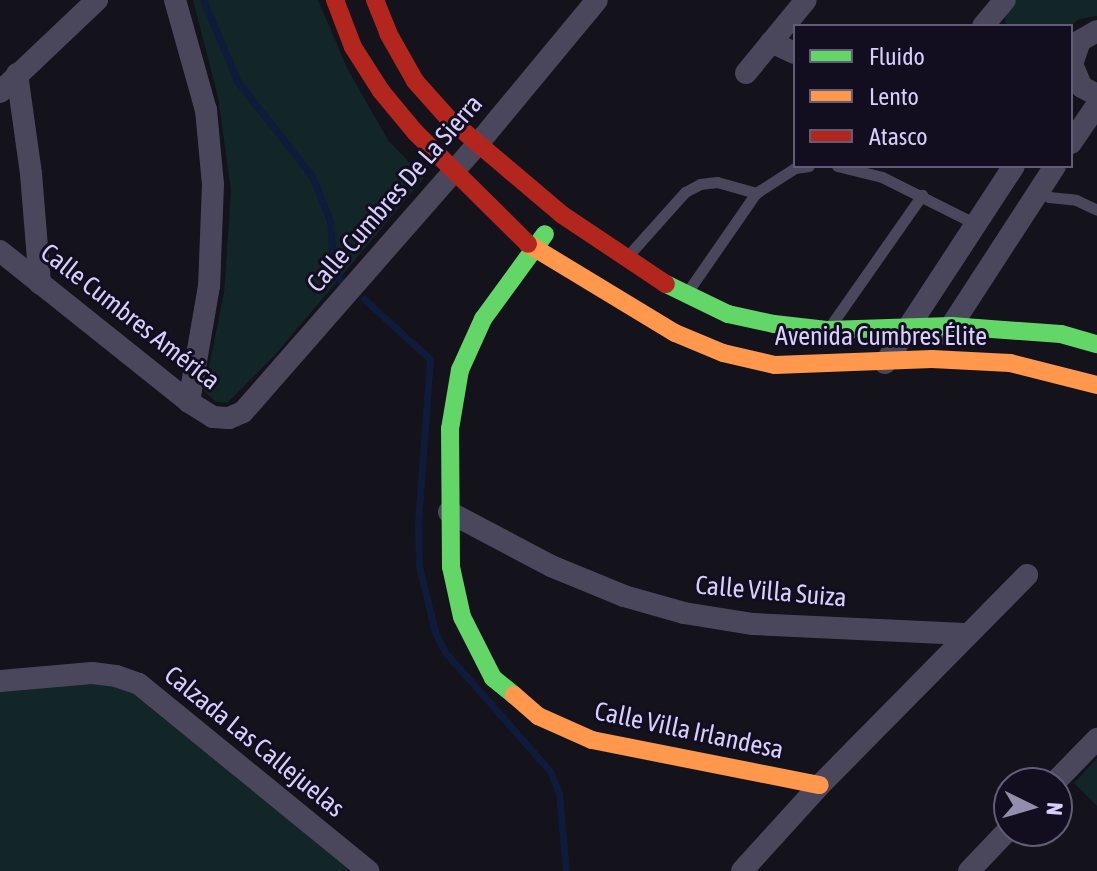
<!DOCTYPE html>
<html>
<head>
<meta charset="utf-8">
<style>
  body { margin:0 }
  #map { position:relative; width:1097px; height:871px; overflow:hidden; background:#14121b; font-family:"Asap Condensed",sans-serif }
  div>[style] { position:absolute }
  .green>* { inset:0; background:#122527 }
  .stream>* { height:7px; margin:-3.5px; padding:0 3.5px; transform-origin:3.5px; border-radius:3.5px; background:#0f1b3b }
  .lane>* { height:11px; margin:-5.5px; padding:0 5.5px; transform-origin:5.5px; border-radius:5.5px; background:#4a475c }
  .street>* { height:22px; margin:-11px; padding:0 11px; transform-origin:11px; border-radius:11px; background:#4a475c }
  .fast>* { height:18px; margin:-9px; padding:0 9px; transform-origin:9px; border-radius:9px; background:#63d668 }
  .slow>* { height:18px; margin:-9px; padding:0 9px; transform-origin:9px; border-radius:9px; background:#ff974d }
  .jam>* { height:18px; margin:-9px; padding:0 9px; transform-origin:9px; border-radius:9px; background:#b3261e }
  span { translate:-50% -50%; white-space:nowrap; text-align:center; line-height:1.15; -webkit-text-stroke:6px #120e1f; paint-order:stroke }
  .street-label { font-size:26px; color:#d8d0fc }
  .legend { position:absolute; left:793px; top:24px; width:280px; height:144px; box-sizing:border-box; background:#120e1f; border:2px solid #615c77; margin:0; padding:10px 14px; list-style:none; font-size:24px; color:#d8d0fc }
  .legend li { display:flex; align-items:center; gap:16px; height:40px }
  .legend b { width:40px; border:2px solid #615c77 }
  .north { position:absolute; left:993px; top:767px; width:80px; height:80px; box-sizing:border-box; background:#120e1f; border:2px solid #615c77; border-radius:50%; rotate:95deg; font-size:22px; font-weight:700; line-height:32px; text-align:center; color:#d8d0fc }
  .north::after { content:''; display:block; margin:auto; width:28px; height:36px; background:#938ead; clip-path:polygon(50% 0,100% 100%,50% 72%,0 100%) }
</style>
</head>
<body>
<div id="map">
  <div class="green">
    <div style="clip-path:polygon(193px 0,318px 0,348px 70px,388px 140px,424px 178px,275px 355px,227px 403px,216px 402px,204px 391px,224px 293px,231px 191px,218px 97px)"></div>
    <div style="clip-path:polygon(1010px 0,1097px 0,1097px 16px,1079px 19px,1071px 26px,1007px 26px,1002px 10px)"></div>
    <div style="clip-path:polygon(85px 681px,147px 693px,364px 871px,0 871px,0 683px)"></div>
    <div style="clip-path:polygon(1097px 758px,1097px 806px,1074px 783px)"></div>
  </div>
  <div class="stream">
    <div style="left:203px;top:0;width:89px;rotate:66.9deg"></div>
    <div style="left:238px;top:82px;width:120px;rotate:51.8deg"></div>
    <div style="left:312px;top:176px;width:48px;rotate:68.2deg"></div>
    <div style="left:330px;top:221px;width:53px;rotate:85.7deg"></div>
    <div style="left:334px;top:274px;width:13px;rotate:45deg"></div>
    <div style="left:364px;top:299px;width:89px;rotate:42.3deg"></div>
    <div style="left:430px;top:359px;width:163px;rotate:94.2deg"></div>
    <div style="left:418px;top:522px;width:44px;rotate:88.7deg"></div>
    <div style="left:419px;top:566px;width:68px;rotate:76.4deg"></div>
    <div style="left:435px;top:632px;width:22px;rotate:63deg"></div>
    <div style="left:445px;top:652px;width:159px;rotate:48.6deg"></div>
    <div style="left:550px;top:771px;width:24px;rotate:68deg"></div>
    <div style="left:559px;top:793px;width:78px;rotate:84.9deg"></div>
  </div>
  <div class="lane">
    <div style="left:837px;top:166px;width:46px;rotate:13.7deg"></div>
    <div style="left:882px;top:177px;width:105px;rotate:26.6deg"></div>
    <div style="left:1039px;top:190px;width:12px;rotate:35deg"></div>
    <div style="left:1049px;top:197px;width:27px;rotate:6deg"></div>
    <div style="left:1076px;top:200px;width:23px;rotate:25deg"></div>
    <div style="left:626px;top:258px;width:89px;rotate:-48.2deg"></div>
    <div style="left:685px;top:192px;width:17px;rotate:-28deg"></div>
    <div style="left:700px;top:184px;width:17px;rotate:-7deg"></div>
    <div style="left:717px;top:182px;width:41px;rotate:15.8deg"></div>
    <div style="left:686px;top:294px;width:123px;rotate:-55.3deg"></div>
    <div style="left:756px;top:193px;width:46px;rotate:-32.7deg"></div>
    <div style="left:795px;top:168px;width:14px;rotate:-8deg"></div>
    <div style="left:831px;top:325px;width:159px;rotate:-55deg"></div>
  </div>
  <div class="street">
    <div style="left:175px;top:0;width:114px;rotate:74.3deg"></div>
    <div style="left:206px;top:110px;width:74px;rotate:84.6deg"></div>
    <div style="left:213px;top:184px;width:102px;rotate:92.2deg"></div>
    <div style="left:209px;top:286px;width:118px;rotate:99.8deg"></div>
    <div style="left:983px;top:26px;width:34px;rotate:-50deg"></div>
    <div style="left:1097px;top:31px;width:20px;rotate:150deg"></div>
    <div style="left:1080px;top:41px;width:24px;rotate:109deg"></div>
    <div style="left:1072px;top:64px;width:25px;rotate:67deg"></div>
    <div style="left:1082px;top:87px;width:17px;rotate:28deg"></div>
    <div style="left:771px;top:42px;width:26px;rotate:25deg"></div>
    <div style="left:746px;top:73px;width:94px;rotate:-50.6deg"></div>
    <div style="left:17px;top:74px;width:101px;rotate:82deg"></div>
    <div style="left:31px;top:174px;width:110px;rotate:85.3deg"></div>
    <div style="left:0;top:92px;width:134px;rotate:-43.5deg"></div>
    <div style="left:1071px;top:143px;width:46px;rotate:-55.6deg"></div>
    <div style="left:0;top:251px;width:242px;rotate:38.6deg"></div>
    <div style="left:189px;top:402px;width:28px;rotate:32deg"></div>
    <div style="left:213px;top:417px;width:16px;rotate:4deg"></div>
    <div style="left:229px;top:418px;width:15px;rotate:-23deg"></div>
    <div style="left:243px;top:412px;width:355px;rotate:-48.8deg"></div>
    <div style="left:477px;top:145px;width:188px;rotate:-50.4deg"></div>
    <div style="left:946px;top:334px;width:200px;rotate:-57deg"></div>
    <div style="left:885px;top:363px;width:235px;rotate:-56.8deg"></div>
    <div style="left:449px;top:512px;width:115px;rotate:27.9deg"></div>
    <div style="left:551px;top:566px;width:79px;rotate:22.3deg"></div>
    <div style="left:624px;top:596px;width:62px;rotate:15.8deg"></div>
    <div style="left:684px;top:613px;width:70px;rotate:9.1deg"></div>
    <div style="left:753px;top:624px;width:212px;rotate:2.7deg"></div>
    <div style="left:0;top:681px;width:92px;rotate:-5deg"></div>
    <div style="left:92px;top:673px;width:24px;rotate:7deg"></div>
    <div style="left:116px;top:676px;width:24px;rotate:19deg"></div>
    <div style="left:139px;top:684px;width:296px;rotate:39.2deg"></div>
    <div style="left:1054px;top:783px;width:62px;rotate:-45.7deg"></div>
    <div style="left:742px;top:871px;width:116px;rotate:-47.8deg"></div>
    <div style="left:820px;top:785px;width:295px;rotate:-45.4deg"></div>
    <div style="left:969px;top:871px;width:58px;rotate:-46.4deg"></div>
  </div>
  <div class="fast">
    <div style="left:666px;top:284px;width:69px;rotate:25.8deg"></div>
    <div style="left:728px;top:314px;width:47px;rotate:12.3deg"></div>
    <div style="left:774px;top:324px;width:53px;rotate:6.5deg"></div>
    <div style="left:827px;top:330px;width:124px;rotate:-1.8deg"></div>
    <div style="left:951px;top:326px;width:110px;rotate:4.2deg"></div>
    <div style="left:1061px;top:334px;width:37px;rotate:16deg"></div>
    <div style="left:514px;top:695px;width:27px;rotate:-141deg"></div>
    <div style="left:493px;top:678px;width:68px;rotate:-116.9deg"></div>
    <div style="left:462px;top:617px;width:51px;rotate:-102.4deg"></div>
    <div style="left:451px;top:567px;width:138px;rotate:-90.4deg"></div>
    <div style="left:450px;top:429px;width:60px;rotate:-80.4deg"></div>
    <div style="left:460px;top:370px;width:56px;rotate:-65.7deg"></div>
    <div style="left:483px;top:319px;width:105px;rotate:-53.9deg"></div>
  </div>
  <div class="slow">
    <div style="left:528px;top:244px;width:172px;rotate:31.2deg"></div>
    <div style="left:675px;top:333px;width:52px;rotate:22.6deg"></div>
    <div style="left:723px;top:353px;width:53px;rotate:13deg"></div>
    <div style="left:775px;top:365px;width:157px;rotate:-2.2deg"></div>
    <div style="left:932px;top:359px;width:78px;rotate:2.9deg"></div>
    <div style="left:1010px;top:363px;width:90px;rotate:14.2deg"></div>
    <div style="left:514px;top:695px;width:32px;rotate:41deg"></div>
    <div style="left:538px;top:716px;width:59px;rotate:24deg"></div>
    <div style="left:592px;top:740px;width:232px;rotate:11.2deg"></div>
  </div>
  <div class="jam">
    <div style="left:335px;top:0;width:50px;rotate:69deg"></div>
    <div style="left:353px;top:47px;width:52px;rotate:57.5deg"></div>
    <div style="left:381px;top:91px;width:53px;rotate:50.3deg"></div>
    <div style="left:415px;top:132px;width:159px;rotate:44.7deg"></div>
    <div style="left:375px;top:0;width:35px;rotate:68deg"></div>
    <div style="left:388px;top:33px;width:55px;rotate:60.6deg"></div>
    <div style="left:415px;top:81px;width:50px;rotate:48.3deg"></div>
    <div style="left:448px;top:118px;width:148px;rotate:40.3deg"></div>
    <div style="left:561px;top:214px;width:126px;rotate:33.7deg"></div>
  </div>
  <div class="street-label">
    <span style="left:395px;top:194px;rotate:-49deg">Calle Cumbres De La Sierra</span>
    <span style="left:130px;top:317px;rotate:38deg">Calle Cumbres América</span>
    <span style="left:881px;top:337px">Avenida Cumbres Élite</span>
    <span style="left:771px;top:592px;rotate:5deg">Calle Villa Suiza</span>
    <span style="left:689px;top:731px;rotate:12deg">Calle Villa Irlandesa</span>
    <span style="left:254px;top:742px;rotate:39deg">Calzada Las Callejuelas</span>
  </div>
  <ul class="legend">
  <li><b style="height:10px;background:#63d668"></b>Fluido</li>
  <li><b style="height:10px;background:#ff974d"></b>Lento</li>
  <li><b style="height:10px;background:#b3261e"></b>Atasco</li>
  </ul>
  <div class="north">N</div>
</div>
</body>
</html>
